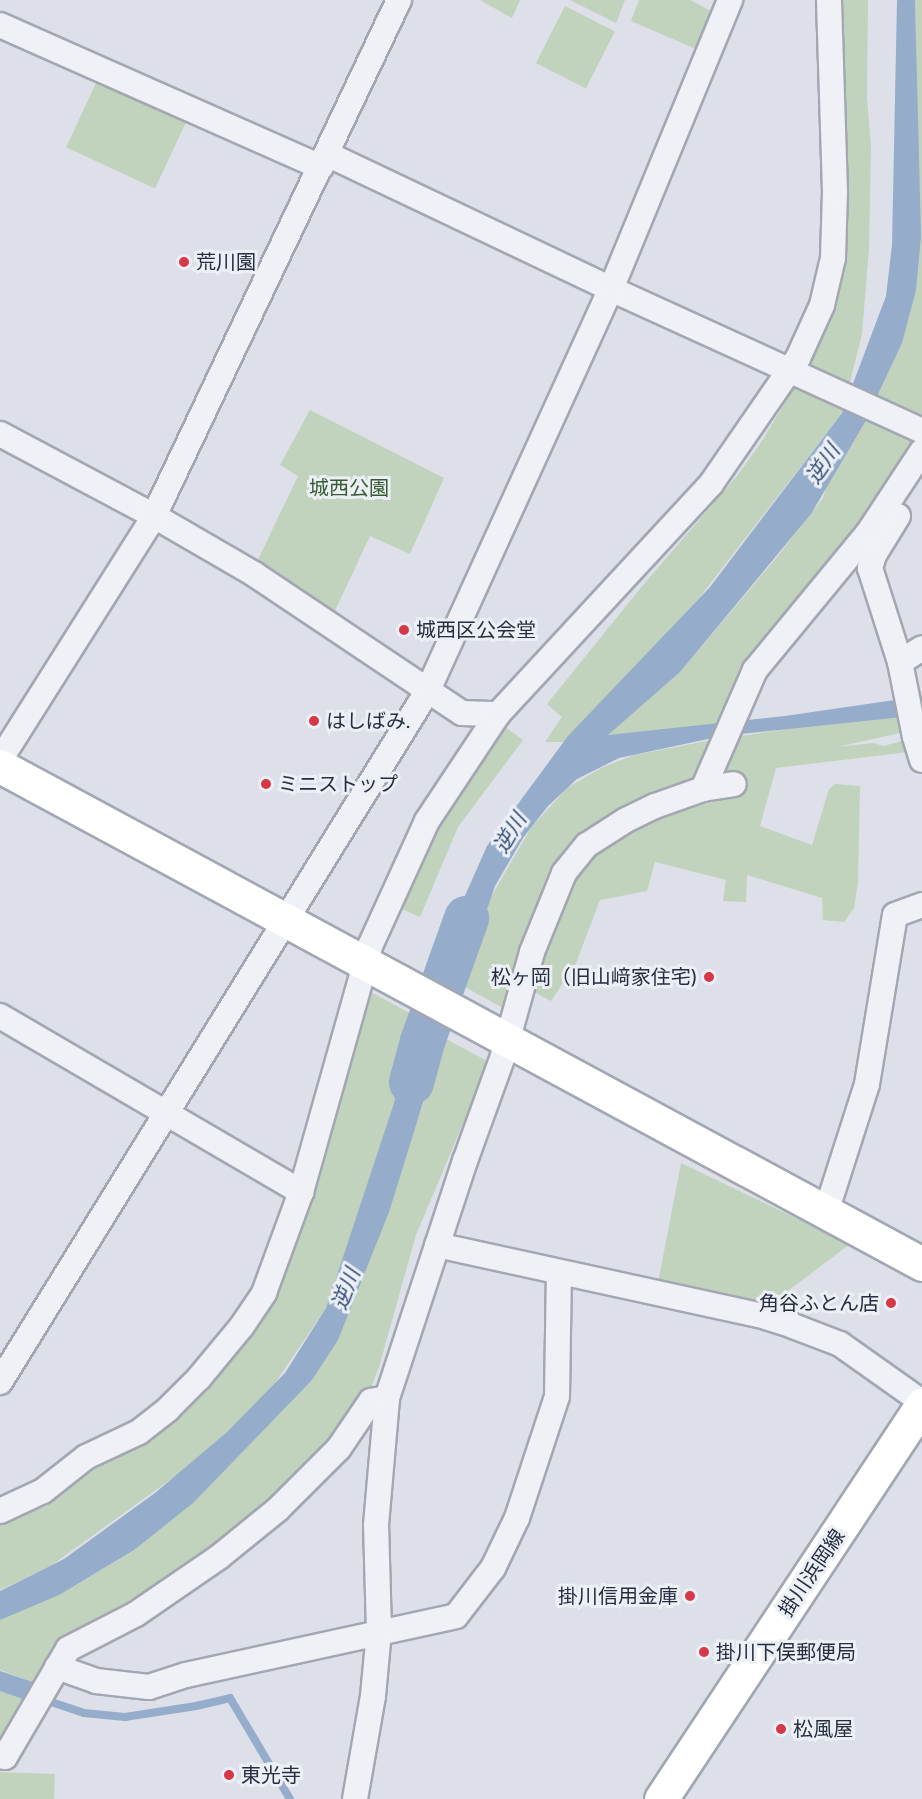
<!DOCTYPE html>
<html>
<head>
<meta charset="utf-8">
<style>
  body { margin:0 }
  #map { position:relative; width:922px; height:1799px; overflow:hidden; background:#dde0e8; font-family:Cabin,"Noto Sans JP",sans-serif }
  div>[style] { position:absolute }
  .green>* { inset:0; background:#c1d2bd; transform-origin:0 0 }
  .water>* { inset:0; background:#95accb }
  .stream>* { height:8px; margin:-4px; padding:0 4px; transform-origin:4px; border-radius:4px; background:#95accb }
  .river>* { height:45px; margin:-22.5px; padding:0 22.5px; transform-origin:22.5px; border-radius:22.5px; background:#95accb }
  .roads { filter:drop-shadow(2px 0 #a2a7b2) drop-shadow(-2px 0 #a2a7b2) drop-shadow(0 2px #a2a7b2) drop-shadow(0 -2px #a2a7b2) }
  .street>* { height:24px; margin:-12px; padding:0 12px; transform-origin:12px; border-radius:12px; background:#f0f1f6 }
  .secondary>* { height:33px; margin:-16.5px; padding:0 16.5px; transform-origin:16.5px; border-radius:16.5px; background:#fff }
  .primary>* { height:33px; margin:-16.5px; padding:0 16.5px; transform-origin:16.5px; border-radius:16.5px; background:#fff }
  .dots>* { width:16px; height:16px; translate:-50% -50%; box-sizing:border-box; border:3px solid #eceff5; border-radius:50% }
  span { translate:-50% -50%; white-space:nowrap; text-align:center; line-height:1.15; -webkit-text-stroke:6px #eceff5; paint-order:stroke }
  .poi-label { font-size:20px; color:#252d3f }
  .left { translate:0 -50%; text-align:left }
  .right { translate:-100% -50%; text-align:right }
  .park-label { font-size:20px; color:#375c32 }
  .street-label { font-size:20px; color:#252d3f }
  .water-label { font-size:21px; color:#2d4975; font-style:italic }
</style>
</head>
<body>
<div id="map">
  <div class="green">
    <div style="clip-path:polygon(480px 0,520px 0,512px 18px)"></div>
    <div style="clip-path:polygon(570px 0,625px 0,616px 23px)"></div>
    <div style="clip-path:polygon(639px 0,690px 0,715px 13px,698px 50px,631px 21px)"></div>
    <div style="clip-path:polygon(841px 0,868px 0,867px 98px,871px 147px,869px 249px,862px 334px,842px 413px,700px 597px,564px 742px,545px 742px,562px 717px,547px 704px,643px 585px,737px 476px,762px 441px,808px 364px,834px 297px)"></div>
    <div style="clip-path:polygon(915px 0,922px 0,922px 451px,774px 655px,733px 725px,607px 735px,680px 672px,777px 557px,823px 498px,828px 481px,862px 428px,877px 396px,920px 216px)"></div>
    <div style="left:565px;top:6px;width:56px;height:64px;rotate:27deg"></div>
    <div style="left:97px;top:81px;width:98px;height:73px;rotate:25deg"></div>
    <div style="clip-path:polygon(310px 410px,444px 478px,410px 554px,370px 536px,332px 617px,255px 566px,298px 476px,280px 465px)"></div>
    <div style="clip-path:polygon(922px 713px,922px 728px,837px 747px,873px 743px,884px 746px,902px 741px,908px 752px,776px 768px,760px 826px,812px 845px,829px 789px,835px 784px,860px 786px,858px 882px,854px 908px,844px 922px,823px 920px,822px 898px,747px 875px,746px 902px,723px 901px,726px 880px,655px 862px,647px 891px,600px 900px,576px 963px,551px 1001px,532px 991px,536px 962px,566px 897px,576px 876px,597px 852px,632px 823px,722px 800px,719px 776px,588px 842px,505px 1009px,461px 985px,489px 900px,531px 828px,567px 788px,601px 768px,634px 755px,707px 741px,866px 717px)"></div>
    <div style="clip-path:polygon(504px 726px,523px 740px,458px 827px,420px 917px,400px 908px,428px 839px)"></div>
    <div style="clip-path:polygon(367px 990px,415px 1016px,394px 1103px,326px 1308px,271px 1389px,203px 1456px,52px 1565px,0 1590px,0 1523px,47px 1506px,250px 1328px)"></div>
    <div style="clip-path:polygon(446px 1039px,489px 1062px,416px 1235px,379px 1367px,371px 1388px,335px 1438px,275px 1503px,39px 1684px,0 1670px,0 1618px,77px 1584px,134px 1550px,312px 1380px,418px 1119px)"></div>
    <div style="clip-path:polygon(681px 1163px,850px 1244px,764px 1309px,658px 1283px)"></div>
    <div style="clip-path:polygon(0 1691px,28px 1701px,0 1743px)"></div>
    <div style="left:0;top:1772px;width:55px;height:27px;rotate:2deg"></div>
  </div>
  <div class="water">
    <div style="clip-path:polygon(897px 0,915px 0,921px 236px,916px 290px,902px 343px,864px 424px,811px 514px,680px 672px,608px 735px,785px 716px,922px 696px,922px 715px,722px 736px,619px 758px,577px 779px,548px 806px,523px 838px,495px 886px,461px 985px,432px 970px,487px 846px,568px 736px,710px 587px,842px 413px,886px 296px,892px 245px)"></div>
    <div style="clip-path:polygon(415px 1016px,445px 1032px,389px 1212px,338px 1340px,312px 1380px,193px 1503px,134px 1550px,59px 1595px,0 1620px,0 1591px,64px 1559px,155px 1493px,226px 1433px,285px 1373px,326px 1308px,394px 1103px)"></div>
    <div style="clip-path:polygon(0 1671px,39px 1684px,28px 1701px,0 1691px)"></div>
  </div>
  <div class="stream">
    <div style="left:42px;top:1699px;width:44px;rotate:18.4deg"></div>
    <div style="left:84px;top:1713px;width:41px;rotate:5.6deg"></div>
    <div style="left:125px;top:1717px;width:72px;rotate:-8.8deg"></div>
    <div style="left:196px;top:1706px;width:35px;rotate:-13deg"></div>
    <div style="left:230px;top:1698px;width:117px;rotate:59.3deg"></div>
  </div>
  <div class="river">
    <div style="left:411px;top:1082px;width:42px;rotate:-75deg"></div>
    <div style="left:422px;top:1041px;width:131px;rotate:-70.3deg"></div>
  </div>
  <div class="roads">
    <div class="street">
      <div style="left:0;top:25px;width:351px;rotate:23.9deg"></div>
      <div style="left:327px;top:154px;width:314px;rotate:25.4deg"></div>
      <div style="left:611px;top:289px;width:342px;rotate:24.5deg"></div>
      <div style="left:0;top:434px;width:174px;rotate:28deg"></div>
      <div style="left:154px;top:516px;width:116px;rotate:30.1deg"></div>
      <div style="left:254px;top:574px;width:250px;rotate:33.8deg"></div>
      <div style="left:462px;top:713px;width:36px;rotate:2deg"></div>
      <div style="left:898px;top:516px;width:46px;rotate:121.6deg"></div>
      <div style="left:874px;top:555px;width:14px;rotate:107deg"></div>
      <div style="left:870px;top:568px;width:99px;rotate:72.3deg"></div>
      <div style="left:900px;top:662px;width:76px;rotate:78.7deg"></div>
      <div style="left:915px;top:737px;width:24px;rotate:73deg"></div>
      <div style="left:900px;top:662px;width:26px;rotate:-32deg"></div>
      <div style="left:0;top:760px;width:289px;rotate:-57.7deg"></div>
      <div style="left:154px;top:516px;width:571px;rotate:-64.6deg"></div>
      <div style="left:703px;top:789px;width:130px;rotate:-66.4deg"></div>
      <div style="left:755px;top:670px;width:178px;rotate:-50.5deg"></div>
      <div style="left:868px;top:533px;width:98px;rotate:-56.6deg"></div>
      <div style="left:0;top:1016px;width:349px;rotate:30.3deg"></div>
      <div style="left:826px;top:1212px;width:134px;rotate:-72.2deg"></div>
      <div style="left:867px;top:1084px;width:171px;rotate:-80.6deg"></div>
      <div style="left:895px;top:915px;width:29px;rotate:-20deg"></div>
      <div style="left:437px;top:1245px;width:337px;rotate:12.3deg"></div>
      <div style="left:766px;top:1317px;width:28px;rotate:18deg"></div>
      <div style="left:793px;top:1326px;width:50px;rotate:21deg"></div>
      <div style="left:840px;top:1344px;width:100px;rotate:35.3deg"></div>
      <div style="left:0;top:1382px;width:814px;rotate:-58.26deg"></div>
      <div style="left:428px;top:690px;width:441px;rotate:-65.5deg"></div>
      <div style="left:611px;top:289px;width:313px;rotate:-67.6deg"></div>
      <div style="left:0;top:1511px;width:47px;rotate:-24.9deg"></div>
      <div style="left:43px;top:1491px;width:55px;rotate:-38.3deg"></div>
      <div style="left:86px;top:1457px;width:59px;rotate:-25.3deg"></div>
      <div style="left:139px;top:1432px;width:37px;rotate:-38deg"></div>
      <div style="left:168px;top:1409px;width:44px;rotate:-45deg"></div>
      <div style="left:199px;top:1378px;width:67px;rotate:-50.4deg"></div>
      <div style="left:242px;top:1326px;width:40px;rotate:-56deg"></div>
      <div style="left:264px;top:1293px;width:108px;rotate:-69.9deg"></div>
      <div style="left:301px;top:1192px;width:255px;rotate:-74.3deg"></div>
      <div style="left:370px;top:946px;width:137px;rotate:-65.5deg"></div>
      <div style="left:427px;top:821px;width:128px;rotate:-56.4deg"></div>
      <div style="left:498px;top:714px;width:313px;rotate:-47.2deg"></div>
      <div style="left:711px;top:484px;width:153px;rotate:-55.4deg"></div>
      <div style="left:798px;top:358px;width:58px;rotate:-65.6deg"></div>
      <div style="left:822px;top:305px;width:48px;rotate:-76.8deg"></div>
      <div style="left:833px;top:258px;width:66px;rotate:-88.3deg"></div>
      <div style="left:835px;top:192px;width:192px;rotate:-91.8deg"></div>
      <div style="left:57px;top:1667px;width:41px;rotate:19.7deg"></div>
      <div style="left:96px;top:1681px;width:53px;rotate:6.5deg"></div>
      <div style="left:149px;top:1687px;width:39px;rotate:-18deg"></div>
      <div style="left:186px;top:1675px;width:276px;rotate:-12.3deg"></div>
      <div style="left:456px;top:1616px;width:61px;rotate:-52.4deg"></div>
      <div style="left:493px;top:1568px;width:55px;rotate:-64.4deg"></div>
      <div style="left:517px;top:1518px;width:128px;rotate:-71.8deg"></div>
      <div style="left:557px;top:1396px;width:123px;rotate:-89.1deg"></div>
      <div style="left:0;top:1756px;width:5px;rotate:11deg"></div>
      <div style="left:5px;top:1757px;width:125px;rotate:-59.7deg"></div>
      <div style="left:68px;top:1649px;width:76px;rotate:-27.2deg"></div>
      <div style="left:136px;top:1614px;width:101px;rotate:-34.5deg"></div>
      <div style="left:219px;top:1557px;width:76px;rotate:-39.1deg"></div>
      <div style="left:278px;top:1509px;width:86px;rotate:-45deg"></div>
      <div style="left:339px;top:1448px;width:57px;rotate:-55.8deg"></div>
      <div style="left:371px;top:1401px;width:16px;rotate:-11deg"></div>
      <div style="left:355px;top:1799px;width:105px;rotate:-80.1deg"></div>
      <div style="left:373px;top:1696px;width:65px;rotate:-84.7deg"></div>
      <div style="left:379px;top:1631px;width:106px;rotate:-91.6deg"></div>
      <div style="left:376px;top:1525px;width:127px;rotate:-85deg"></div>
      <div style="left:387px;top:1398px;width:250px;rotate:-71.8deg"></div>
      <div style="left:465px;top:1161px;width:112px;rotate:-70.1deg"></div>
      <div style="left:503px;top:1056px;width:108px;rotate:-74.4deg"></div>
      <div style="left:532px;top:952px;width:85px;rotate:-67.9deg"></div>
      <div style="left:564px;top:873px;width:36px;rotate:-51deg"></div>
      <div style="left:587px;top:845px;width:46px;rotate:-32.7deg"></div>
      <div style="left:626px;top:820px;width:32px;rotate:-26deg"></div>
      <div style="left:655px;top:806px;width:51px;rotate:-19.5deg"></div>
      <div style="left:703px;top:789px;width:31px;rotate:-9deg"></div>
    </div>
    <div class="secondary">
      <div style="left:0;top:766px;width:1048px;rotate:28.37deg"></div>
    </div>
    <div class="primary">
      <div style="left:661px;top:1799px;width:473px;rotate:-56.5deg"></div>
    </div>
  </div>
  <div class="dots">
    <div style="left:184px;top:262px;background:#d73847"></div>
    <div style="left:404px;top:630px;background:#d73847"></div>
    <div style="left:314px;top:721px;background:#d73847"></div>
    <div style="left:266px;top:784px;background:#d73847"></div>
    <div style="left:709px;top:977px;background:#d73847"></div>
    <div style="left:891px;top:1303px;background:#d73847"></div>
    <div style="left:690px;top:1596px;background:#d73847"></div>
    <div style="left:704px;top:1652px;background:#d73847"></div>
    <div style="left:781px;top:1729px;background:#d73847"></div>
    <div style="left:229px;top:1775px;background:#d73847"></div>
  </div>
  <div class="poi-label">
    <span class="left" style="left:196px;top:262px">荒川園</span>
    <span class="left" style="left:416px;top:630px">城西区公会堂</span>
    <span class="left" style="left:326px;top:721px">はしばみ.</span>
    <span class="left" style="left:278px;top:784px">ミニストップ</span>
    <span class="right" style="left:697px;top:977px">松ヶ岡（旧山﨑家住宅)</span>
    <span class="right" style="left:879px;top:1303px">角谷ふとん店</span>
    <span class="right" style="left:678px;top:1596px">掛川信用金庫</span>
    <span class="left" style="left:716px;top:1652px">掛川下俣郵便局</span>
    <span class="left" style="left:793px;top:1729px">松風屋</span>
    <span class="left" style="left:241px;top:1775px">東光寺</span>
  </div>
  <div class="park-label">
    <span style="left:349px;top:488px">城西公園</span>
  </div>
  <div class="street-label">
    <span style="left:812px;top:1573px;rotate:-56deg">掛川浜岡線</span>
  </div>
  <div class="water-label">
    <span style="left:823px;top:464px;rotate:-56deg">逆川</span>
    <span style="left:510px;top:833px;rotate:-59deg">逆川</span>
    <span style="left:346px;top:1289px;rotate:-69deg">逆川</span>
  </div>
</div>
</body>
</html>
